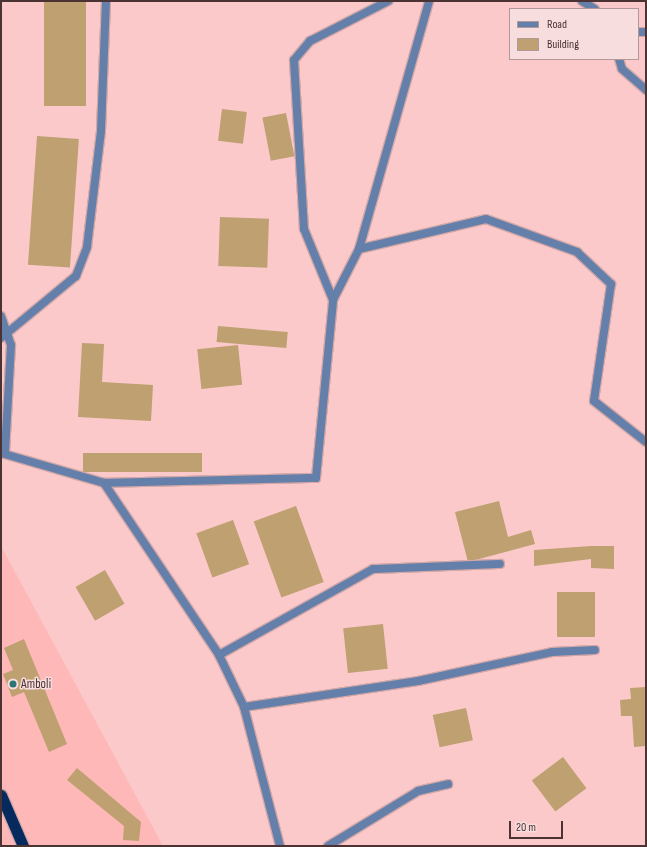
<!DOCTYPE html>
<html>
<head>
<meta charset="utf-8">
<style>
  body { margin:0 }
  #map { position:relative; width:647px; height:847px; overflow:hidden; background:#fbc9c9; font-family:"Sofia Sans Condensed",sans-serif }
  div>[style] { position:absolute }
  .built>* { inset:0; background:#feb8b8 }
  .building>* { inset:0; background:#bea071; transform-origin:0 0 }
  .roads { filter:drop-shadow(1px 0 #d4a8a8) drop-shadow(-1px 0 #d4a8a8) drop-shadow(0 1px #d4a8a8) drop-shadow(0 -1px #d4a8a8) }
  .minor>* { height:8px; margin:-4px; padding:0 4px; transform-origin:4px; border-radius:4px; background:#6480aa }
  .trunk>* { height:11px; margin:-5.5px; padding:0 5.5px; transform-origin:5.5px; border-radius:5.5px; background:#062a5e }
  .dots>* { width:11px; height:11px; translate:-50% -50%; box-sizing:border-box; border:2px solid #f7dddd; border-radius:50% }
  span { translate:-50% -50%; white-space:nowrap; text-align:center; line-height:1.15; -webkit-text-stroke:3px #f7dddd; paint-order:stroke }
  .poi-label { font-size:13px; color:#4b3333 }
  .left { translate:0 -50%; text-align:left }
  .frame { position:absolute; inset:0; border:2px solid #4b3333; pointer-events:none }
  .legend { position:absolute; left:509px; top:8px; width:130px; height:52px; box-sizing:border-box; background:#f7dddd; border:1px solid #b29999; margin:0; padding:5px 7px; list-style:none; font-size:12px; color:#4b3333 }
  .legend li { display:flex; align-items:center; gap:8px; height:20px }
  .legend b { width:20px; border:1px solid #b29999 }
  .scale { position:absolute; left:509px; top:821px; width:54px; height:18px; box-sizing:border-box; border:2px solid #4b3333; border-top:0; padding-left:5px; font-size:12px; line-height:14px; white-space:nowrap; color:#4b3333; -webkit-text-stroke:3px #f7dddd; paint-order:stroke }
</style>
</head>
<body>
<div id="map">
  <div class="built">
    <div style="clip-path:polygon(1px 546px,163px 846px,1px 846px)"></div>
  </div>
  <div class="building">
    <div style="left:44px;top:1px;width:42px;height:105px"></div>
    <div style="left:222px;top:109px;width:25px;height:32px;rotate:7deg"></div>
    <div style="left:286px;top:113px;width:44px;height:24px;rotate:79deg"></div>
    <div style="left:37px;top:136px;width:42px;height:129px;rotate:4deg"></div>
    <div style="left:220px;top:217px;width:49px;height:49px;rotate:2deg"></div>
    <div style="left:218px;top:326px;width:70px;height:16px;rotate:5deg"></div>
    <div style="clip-path:polygon(82px 343px,104px 344px,102px 382px,153px 385px,151px 421px,78px 417px)"></div>
    <div style="left:238px;top:345px;width:40px;height:41px;rotate:84deg"></div>
    <div style="left:202px;top:453px;width:19px;height:119px;rotate:90deg"></div>
    <div style="clip-path:polygon(499px 501px,508px 537px,531px 530px,535px 544px,468px 562px,455px 512px)"></div>
    <div style="left:296px;top:506px;width:81px;height:45px;rotate:70deg"></div>
    <div style="left:233px;top:520px;width:47px;height:39px;rotate:70deg"></div>
    <div style="clip-path:polygon(591px 546px,614px 546px,614px 569px,591px 568px,591px 559px,534px 566px,534px 550px)"></div>
    <div style="left:105px;top:570px;width:39px;height:34px;rotate:60deg"></div>
    <div style="left:595px;top:592px;width:45px;height:38px;rotate:90deg"></div>
    <div style="left:383px;top:624px;width:45px;height:40px;rotate:84deg"></div>
    <div style="clip-path:polygon(24px 639px,67px 744px,49px 752px,24px 692px,12px 697px,3px 674px,13px 670px,4px 648px)"></div>
    <div style="clip-path:polygon(646px 687px,646px 746px,634px 747px,632px 716px,621px 716px,620px 700px,631px 699px,630px 688px)"></div>
    <div style="left:466px;top:708px;width:33px;height:34px;rotate:78deg"></div>
    <div style="left:563px;top:757px;width:39px;height:39px;rotate:53deg"></div>
    <div style="clip-path:polygon(77px 768px,141px 822px,139px 841px,123px 840px,124px 826px,67px 780px)"></div>
  </div>
  <div class="roads">
    <div class="minor">
      <div style="left:582px;top:1px;width:15px;rotate:32deg"></div>
      <div style="left:638px;top:32px;width:8px"></div>
      <div style="left:619px;top:59px;width:10px;rotate:73deg"></div>
      <div style="left:622px;top:69px;width:32px;rotate:41deg"></div>
      <div style="left:359px;top:249px;width:130px;rotate:-13.3deg"></div>
      <div style="left:486px;top:219px;width:97px;rotate:19.9deg"></div>
      <div style="left:577px;top:252px;width:47px;rotate:43.3deg"></div>
      <div style="left:611px;top:284px;width:118px;rotate:98.3deg"></div>
      <div style="left:594px;top:401px;width:66px;rotate:38.3deg"></div>
      <div style="left:333px;top:300px;width:57px;rotate:-63deg"></div>
      <div style="left:359px;top:249px;width:258px;rotate:-74.2deg"></div>
      <div style="left:1px;top:316px;width:31px;rotate:71deg"></div>
      <div style="left:11px;top:345px;width:109px;rotate:93.2deg"></div>
      <div style="left:1px;top:338px;width:97px;rotate:-39.6deg"></div>
      <div style="left:76px;top:276px;width:31px;rotate:-69deg"></div>
      <div style="left:87px;top:247px;width:117px;rotate:-83.1deg"></div>
      <div style="left:101px;top:131px;width:130px;rotate:-87.8deg"></div>
      <div style="left:1px;top:453px;width:107px;rotate:16.2deg"></div>
      <div style="left:104px;top:483px;width:212px;rotate:-1.4deg"></div>
      <div style="left:316px;top:478px;width:179px;rotate:-84.5deg"></div>
      <div style="left:333px;top:300px;width:77px;rotate:-112.2deg"></div>
      <div style="left:304px;top:229px;width:169px;rotate:-93.4deg"></div>
      <div style="left:294px;top:60px;width:25px;rotate:-50deg"></div>
      <div style="left:310px;top:41px;width:88px;rotate:-27.1deg"></div>
      <div style="left:104px;top:483px;width:207px;rotate:56.2deg"></div>
      <div style="left:219px;top:655px;width:58px;rotate:64.3deg"></div>
      <div style="left:244px;top:707px;width:176px;rotate:-8.5deg"></div>
      <div style="left:418px;top:681px;width:137px;rotate:-12.2deg"></div>
      <div style="left:552px;top:652px;width:43px;rotate:-2.7deg"></div>
      <div style="left:219px;top:655px;width:176px;rotate:-29.2deg"></div>
      <div style="left:373px;top:569px;width:127px;rotate:-2.3deg"></div>
      <div style="left:244px;top:707px;width:144px;rotate:75.5deg"></div>
      <div style="left:328px;top:846px;width:105px;rotate:-31.4deg"></div>
      <div style="left:418px;top:791px;width:31px;rotate:-13deg"></div>
    </div>
    <div class="trunk">
      <div style="left:1px;top:795px;width:56px;rotate:66.7deg"></div>
    </div>
  </div>
  <div class="dots">
    <div style="left:13px;top:684px;background:#2b7577"></div>
  </div>
  <div class="poi-label">
    <span class="left" style="left:21px;top:684px">Amboli</span>
  </div>
  <div class="frame"></div>
  <ul class="legend">
  <li><b style="height:5px;background:#6480aa"></b>Road</li>
  <li><b style="height:11px;background:#bea071"></b>Building</li>
  </ul>
  <div class="scale">20 m</div>
</div>
</body>
</html>
